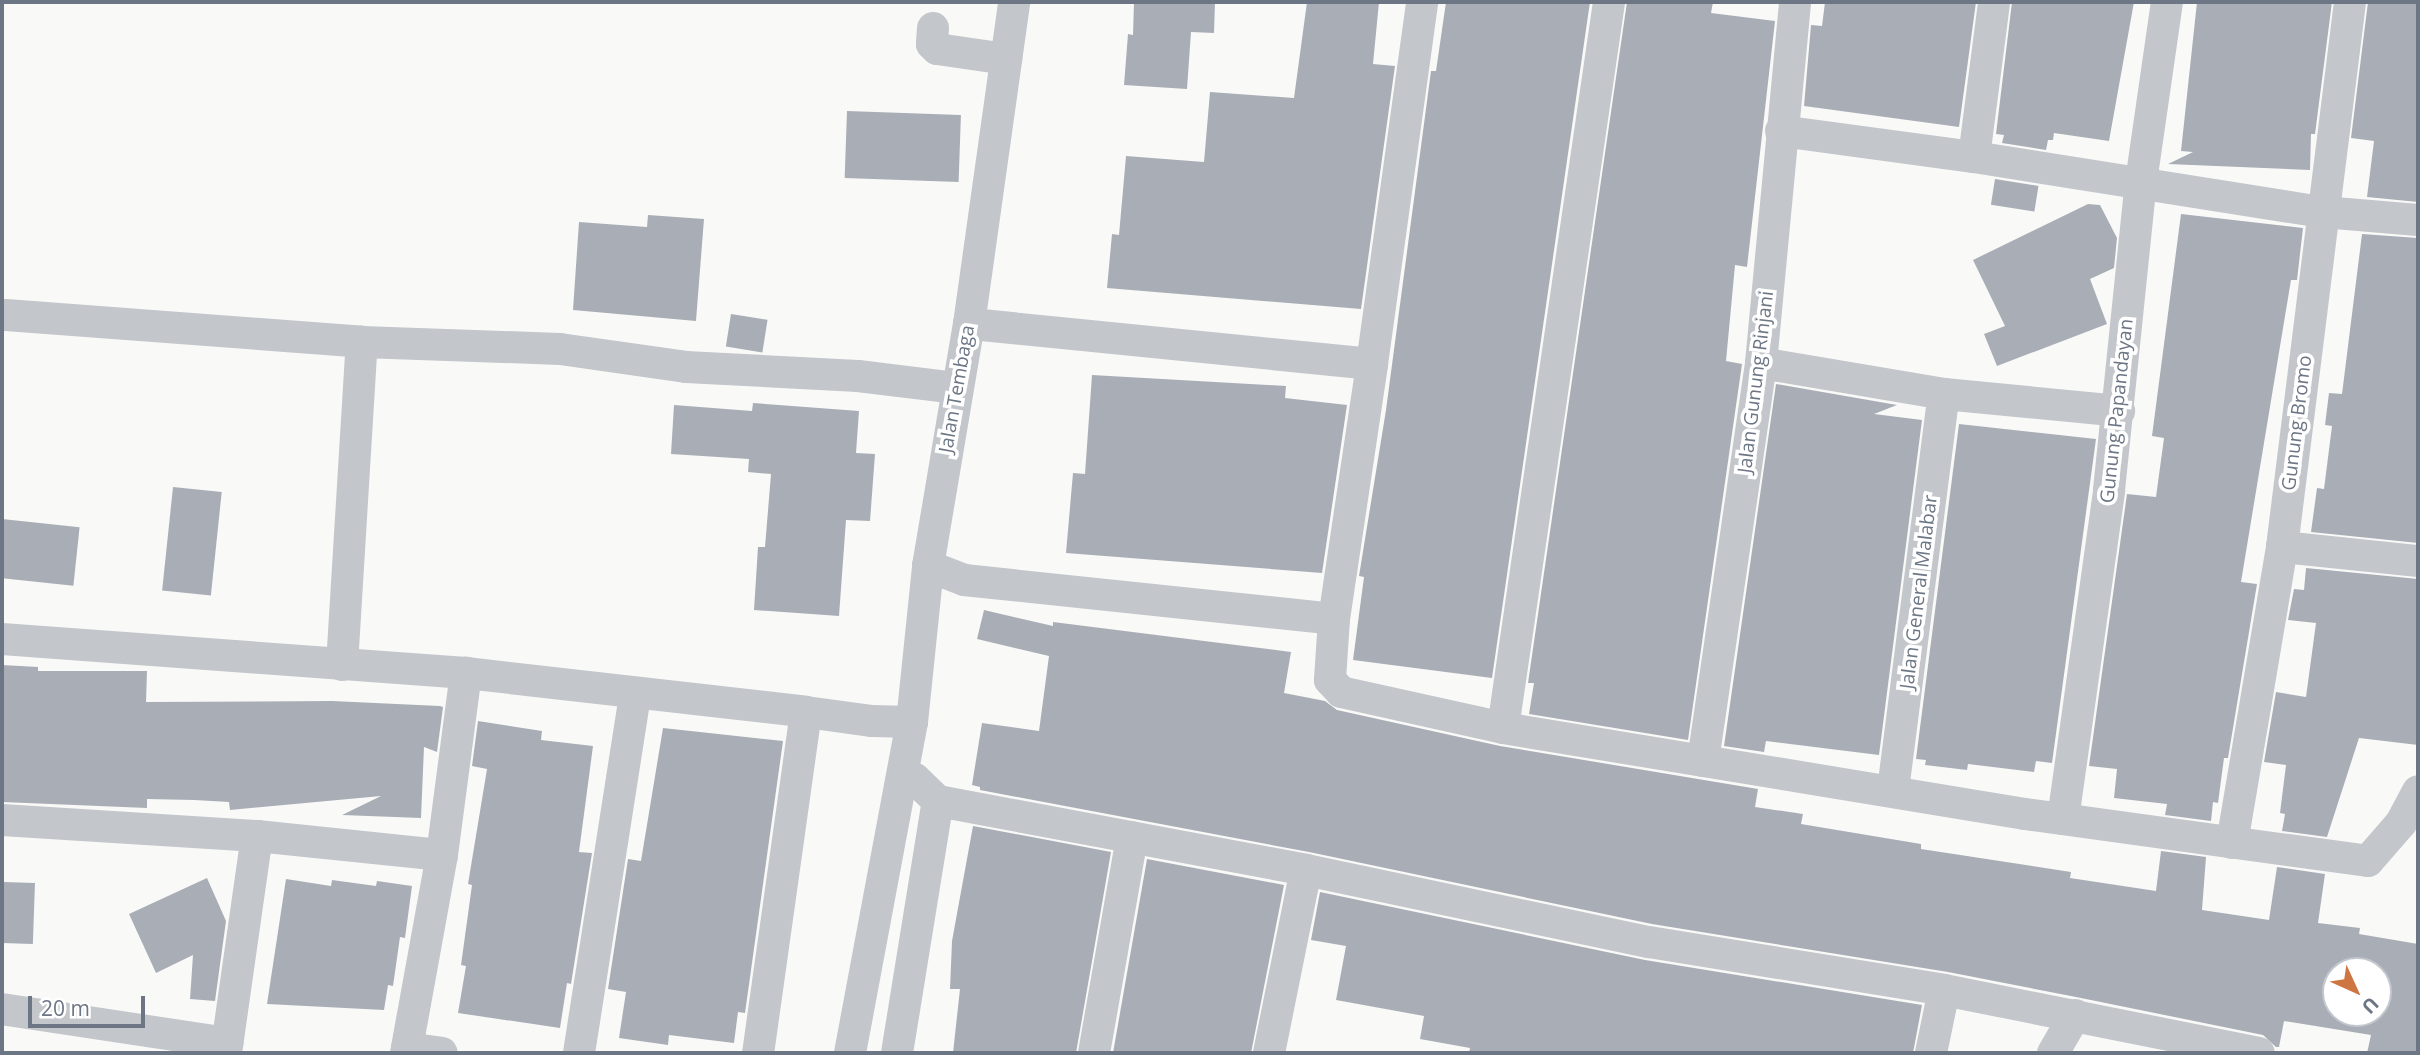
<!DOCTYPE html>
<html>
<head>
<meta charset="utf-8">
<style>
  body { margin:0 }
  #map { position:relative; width:2420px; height:1055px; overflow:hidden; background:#f9f9f8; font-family:"Open Sans",sans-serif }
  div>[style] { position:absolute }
  .building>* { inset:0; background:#a9aeb6; transform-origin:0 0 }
  .minor>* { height:32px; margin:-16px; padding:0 16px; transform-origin:16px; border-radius:16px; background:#c3c6ca }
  span { translate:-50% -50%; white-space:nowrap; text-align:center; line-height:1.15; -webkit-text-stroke:7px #fff; paint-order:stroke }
  .street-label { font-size:19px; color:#6c7685 }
  .frame { position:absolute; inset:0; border:4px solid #6c7685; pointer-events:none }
  .north { position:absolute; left:2322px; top:957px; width:70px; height:70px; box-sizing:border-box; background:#fff; border:2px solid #c4c8ce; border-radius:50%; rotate:135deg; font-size:19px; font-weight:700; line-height:28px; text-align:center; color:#6c7685 }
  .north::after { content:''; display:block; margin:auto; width:24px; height:32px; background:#ce7642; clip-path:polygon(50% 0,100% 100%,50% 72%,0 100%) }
  .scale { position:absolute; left:28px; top:996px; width:117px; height:32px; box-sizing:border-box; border:4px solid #6c7685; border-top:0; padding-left:9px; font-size:21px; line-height:24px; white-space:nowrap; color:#6c7685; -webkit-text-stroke:5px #fff; paint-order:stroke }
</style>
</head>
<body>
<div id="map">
  <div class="building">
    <div style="clip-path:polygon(1134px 2px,1215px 2px,1214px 33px,1191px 32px,1187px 89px,1124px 85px,1128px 34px,1133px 35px)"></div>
    <div style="clip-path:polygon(1307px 2px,1379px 2px,1373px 64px,1395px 66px,1361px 309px,1107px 288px,1112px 234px,1119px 235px,1126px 156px,1204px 162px,1210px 92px,1294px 98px)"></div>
    <div style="clip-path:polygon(1446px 2px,1590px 2px,1492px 678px,1353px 660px,1364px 577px,1359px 576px,1386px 410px,1431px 71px,1436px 71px)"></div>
    <div style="clip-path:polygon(1627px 2px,1713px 2px,1711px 13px,1775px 21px,1747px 267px,1735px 265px,1726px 361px,1742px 364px,1688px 740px,1529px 714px,1534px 683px,1528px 683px)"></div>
    <div style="clip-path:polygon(1825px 2px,1976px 2px,1959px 127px,1804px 106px,1811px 25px,1822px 26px)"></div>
    <div style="clip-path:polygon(2012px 2px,2134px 2px,2109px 141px,2054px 133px,2053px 140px,2048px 140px,2046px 150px,2002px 143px,2004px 135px,1996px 134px)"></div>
    <div style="clip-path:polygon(2197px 2px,2332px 2px,2315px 134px,2311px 134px,2310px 170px,2168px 164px,2193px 152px,2181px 151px)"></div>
    <div style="clip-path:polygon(2368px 2px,2418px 2px,2418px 202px,2367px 197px,2374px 141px,2351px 138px)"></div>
    <div style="left:847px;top:111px;width:114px;height:67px;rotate:2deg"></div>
    <div style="left:1995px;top:179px;width:44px;height:26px;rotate:9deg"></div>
    <div style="clip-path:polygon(2088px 204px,2100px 205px,2117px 238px,2114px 268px,2090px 279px,2107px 324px,1997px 366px,1984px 334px,2005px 326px,1973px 260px)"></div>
    <div style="clip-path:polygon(2181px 214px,2303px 228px,2297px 280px,2291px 280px,2241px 582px,2257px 584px,2228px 758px,2224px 758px,2218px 803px,2213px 802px,2211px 821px,2165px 815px,2167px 804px,2114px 798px,2117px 769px,2089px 766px,2127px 494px,2156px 497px,2164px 438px,2152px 436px)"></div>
    <div style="clip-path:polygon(648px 215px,704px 219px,696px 321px,573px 310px,579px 222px,647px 227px)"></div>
    <div style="clip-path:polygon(2362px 234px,2418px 238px,2418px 543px,2311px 532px,2317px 488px,2324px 489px,2332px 426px,2325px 425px,2329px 393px,2342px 394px)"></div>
    <div style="left:731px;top:314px;width:37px;height:33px;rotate:9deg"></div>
    <div style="clip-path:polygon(1092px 375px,1286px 386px,1285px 398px,1347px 405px,1322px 573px,1066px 553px,1073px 473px,1085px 474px)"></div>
    <div style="clip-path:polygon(1776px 384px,1897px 405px,1874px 414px,1922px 420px,1879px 755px,1766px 741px,1764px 752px,1724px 746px)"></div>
    <div style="clip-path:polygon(753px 403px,859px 411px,856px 453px,875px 454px,870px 521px,846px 520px,839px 616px,754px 610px,758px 547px,765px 547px,771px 474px,748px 472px,749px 459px,671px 454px,674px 405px,752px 411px)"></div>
    <div style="clip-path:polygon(1959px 424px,2096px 439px,2052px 763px,2036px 761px,2034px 772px,1968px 764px,1967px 770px,1925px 765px,1926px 760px,1916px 759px)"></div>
    <div style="left:173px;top:487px;width:49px;height:104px;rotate:6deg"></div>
    <div style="left:2px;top:519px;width:78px;height:59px;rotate:6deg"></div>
    <div style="clip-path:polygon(2306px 568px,2418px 579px,2418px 745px,2359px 738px,2327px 837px,2282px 831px,2285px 814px,2280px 813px,2286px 765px,2264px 762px,2276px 692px,2306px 697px,2316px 623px,2288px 620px,2294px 589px,2304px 590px)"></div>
    <div style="clip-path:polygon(evenodd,984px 610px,1053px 626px,1053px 622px,1291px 652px,1284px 693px,1325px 701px,1337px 710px,1500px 746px,1758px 789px,1755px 807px,1803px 814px,1801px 824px,1921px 844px,1921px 849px,2071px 872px,2070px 878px,2156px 891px,2161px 851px,2206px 857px,2202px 910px,2269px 920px,2277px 867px,2325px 874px,2318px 923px,2360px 928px,2359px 934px,2418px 944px,2418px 1053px,2367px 1053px,2371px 1035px,2284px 1021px,2279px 1047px,2276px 1047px,2263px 1035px,2076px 997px,1948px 972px,1652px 924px,1309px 852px,980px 790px,980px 787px,972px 785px,982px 723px,1039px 731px,1049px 656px,977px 639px,984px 610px,2336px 971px,2378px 971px,2378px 1013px,2336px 1013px,2336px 971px)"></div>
    <div style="clip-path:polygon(2px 665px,38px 667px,38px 671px,147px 671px,146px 702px,332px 701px,440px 706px,443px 707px,437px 752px,424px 747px,421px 818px,342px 815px,381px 796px,230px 810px,229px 802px,194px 800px,147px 799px,147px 808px,2px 802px)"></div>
    <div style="clip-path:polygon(478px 721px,542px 731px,541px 740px,593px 746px,579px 852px,592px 853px,571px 984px,567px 983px,560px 1028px,458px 1013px,466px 966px,461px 965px,472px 885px,468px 884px,487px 769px,472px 766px)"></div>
    <div style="clip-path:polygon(663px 728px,783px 741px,745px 1013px,738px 1012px,734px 1043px,669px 1035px,668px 1045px,619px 1038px,626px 992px,608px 989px,628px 859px,641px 861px)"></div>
    <div style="clip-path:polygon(973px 826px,1111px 852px,1076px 1053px,953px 1053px,960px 989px,950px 989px,952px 941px)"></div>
    <div style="clip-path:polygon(1147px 859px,1284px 885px,1251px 1053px,1113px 1053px)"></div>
    <div style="clip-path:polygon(207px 878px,226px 921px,215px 1001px,190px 999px,193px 955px,156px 973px,129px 914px)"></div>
    <div style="clip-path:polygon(286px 879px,331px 886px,332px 880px,376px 886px,377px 881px,412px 886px,405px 938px,400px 937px,393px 986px,388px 985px,384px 1010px,267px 1004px)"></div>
    <div style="left:4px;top:882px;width:31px;height:61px;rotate:2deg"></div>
    <div style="clip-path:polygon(1320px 892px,1645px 960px,1922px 1005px,1913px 1053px,1469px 1053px,1470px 1048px,1420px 1039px,1424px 1016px,1336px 1000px,1346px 946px,1311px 940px)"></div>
  </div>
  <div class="minor">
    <div style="left:933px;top:28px;width:16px;rotate:94deg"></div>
    <div style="left:932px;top:44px;width:7px;rotate:45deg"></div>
    <div style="left:937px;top:49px;width:70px;rotate:8.2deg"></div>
    <div style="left:1781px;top:131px;width:195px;rotate:7.7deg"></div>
    <div style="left:1974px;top:157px;width:353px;rotate:9deg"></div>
    <div style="left:2323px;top:212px;width:95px;rotate:4.8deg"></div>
    <div style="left:1974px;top:157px;width:156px;rotate:-82.6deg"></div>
    <div style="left:6px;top:315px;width:357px;rotate:4.3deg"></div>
    <div style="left:362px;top:342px;width:198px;rotate:2deg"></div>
    <div style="left:560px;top:349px;width:127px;rotate:8.1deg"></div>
    <div style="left:686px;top:367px;width:172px;rotate:3deg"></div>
    <div style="left:858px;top:376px;width:100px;rotate:6.9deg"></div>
    <div style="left:1761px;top:363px;width:186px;rotate:9.6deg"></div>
    <div style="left:1944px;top:394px;width:176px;rotate:5.5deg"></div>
    <div style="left:1372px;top:364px;width:365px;rotate:-82.1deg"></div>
    <div style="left:2282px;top:547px;width:137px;rotate:5.9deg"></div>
    <div style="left:928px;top:566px;width:39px;rotate:21deg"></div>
    <div style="left:964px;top:580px;width:372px;rotate:6deg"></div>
    <div style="left:1334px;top:619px;width:258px;rotate:-81.5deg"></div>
    <div style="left:1372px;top:364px;width:405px;rotate:-174.3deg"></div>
    <div style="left:1334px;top:619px;width:61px;rotate:93.8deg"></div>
    <div style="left:1330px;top:680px;width:16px;rotate:47deg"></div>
    <div style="left:1341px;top:692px;width:166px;rotate:12.5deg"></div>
    <div style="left:1503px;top:728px;width:529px;rotate:9.36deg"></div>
    <div style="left:2025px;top:814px;width:346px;rotate:7.8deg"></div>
    <div style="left:2368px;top:861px;width:50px;rotate:-49deg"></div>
    <div style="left:2401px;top:823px;width:36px;rotate:-62deg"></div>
    <div style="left:2px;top:639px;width:465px;rotate:4.2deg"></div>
    <div style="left:466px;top:673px;width:342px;rotate:6.5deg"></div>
    <div style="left:806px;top:712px;width:344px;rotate:98deg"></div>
    <div style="left:342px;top:665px;width:324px;rotate:-86.5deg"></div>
    <div style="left:806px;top:712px;width:67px;rotate:7.8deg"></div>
    <div style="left:872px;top:721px;width:40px;rotate:1.4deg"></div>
    <div style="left:1503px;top:728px;width:734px;rotate:-81.69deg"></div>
    <div style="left:1703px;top:761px;width:402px;rotate:-81.7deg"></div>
    <div style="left:1761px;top:363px;width:363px;rotate:-84.6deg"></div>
    <div style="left:903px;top:776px;width:12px;rotate:14deg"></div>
    <div style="left:915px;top:779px;width:32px;rotate:44deg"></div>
    <div style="left:938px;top:801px;width:374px;rotate:10.6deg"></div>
    <div style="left:1306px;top:870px;width:350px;rotate:11.9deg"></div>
    <div style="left:1649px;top:942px;width:299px;rotate:9.2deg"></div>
    <div style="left:1944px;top:990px;width:321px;rotate:11.3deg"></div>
    <div style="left:1893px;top:790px;width:399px;rotate:-82.7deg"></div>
    <div style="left:2063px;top:819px;width:332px;rotate:-82deg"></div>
    <div style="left:2109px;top:490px;width:310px;rotate:-84.1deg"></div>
    <div style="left:2141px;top:182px;width:182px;rotate:-81.8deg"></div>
    <div style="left:2px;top:820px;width:256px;rotate:3.6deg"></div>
    <div style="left:257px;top:836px;width:186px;rotate:5.9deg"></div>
    <div style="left:2232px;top:843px;width:300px;rotate:-80.4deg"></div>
    <div style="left:2282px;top:547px;width:549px;rotate:-82.89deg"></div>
    <div style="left:2px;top:1009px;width:228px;rotate:8.6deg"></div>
    <div style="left:407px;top:1048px;width:35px;rotate:8deg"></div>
    <div style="left:226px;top:1053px;width:219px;rotate:-81.9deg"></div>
    <div style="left:406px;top:1053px;width:201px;rotate:-79.7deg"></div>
    <div style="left:442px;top:855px;width:184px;rotate:-82.5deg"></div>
    <div style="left:579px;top:1053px;width:363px;rotate:-81.1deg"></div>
    <div style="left:850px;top:1053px;width:337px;rotate:-79.4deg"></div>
    <div style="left:912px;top:722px;width:157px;rotate:-84.1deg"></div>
    <div style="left:928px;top:566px;width:245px;rotate:-80.4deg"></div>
    <div style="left:969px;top:324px;width:325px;rotate:-82deg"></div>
    <div style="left:897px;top:1053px;width:255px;rotate:-80.8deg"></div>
    <div style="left:1094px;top:1053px;width:219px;rotate:-80deg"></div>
    <div style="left:1269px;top:1053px;width:187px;rotate:-78.6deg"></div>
    <div style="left:1931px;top:1053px;width:64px;rotate:-78.3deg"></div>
    <div style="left:2053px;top:1053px;width:44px;rotate:-59.9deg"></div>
  </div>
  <div class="street-label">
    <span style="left:1756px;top:382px;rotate:-83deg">Jalan Gunung Rinjani</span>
    <span style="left:957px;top:389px;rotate:-80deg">Jalan Tembaga</span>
    <span style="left:2117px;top:411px;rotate:-84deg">Gunung Papandayan</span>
    <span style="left:2297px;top:423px;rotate:-83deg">Gunung Bromo</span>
    <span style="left:1919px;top:592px;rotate:-83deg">Jalan General Malabar</span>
  </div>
  <div class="frame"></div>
  <div class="north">U</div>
  <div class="scale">20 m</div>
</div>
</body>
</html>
